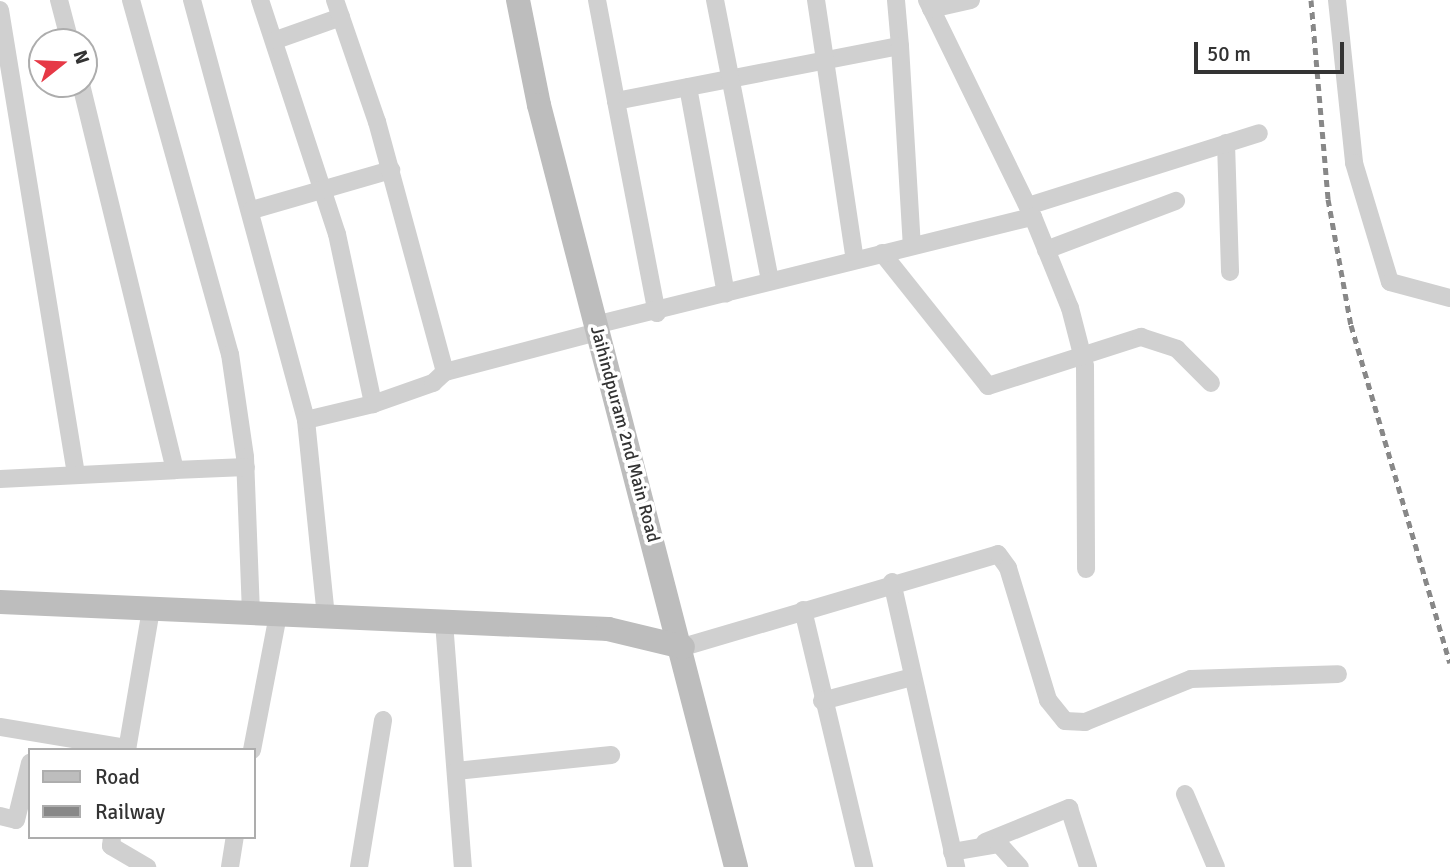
<!DOCTYPE html>
<html>
<head>
<meta charset="utf-8">
<style>
  body { margin:0 }
  #map { position:relative; width:1450px; height:867px; overflow:hidden; background:#fff; font-family:Signika,sans-serif }
  div>[style] { position:absolute }
  .street>* { height:18px; margin:-9px; padding:0 9px; transform-origin:9px; border-radius:9px; background:#d0d0d0 }
  .secondary>* { height:24px; margin:-12px; padding:0 12px; transform-origin:12px; border-radius:12px; background:#bdbdbd }
  .rail>* { height:5px; margin-top:-2.5px; transform-origin:0; background:repeating-linear-gradient(90deg,#888 0 7px,transparent 0 12px) }
  span { translate:-50% -50%; white-space:nowrap; text-align:center; line-height:1.15; -webkit-text-stroke:7px #fff; paint-order:stroke }
  .street-label { font-size:18px; color:#333 }
  .legend { position:absolute; left:28px; top:748px; width:228px; height:91px; box-sizing:border-box; background:#fff; border:2px solid #adadad; margin:0; padding:9px 12px; list-style:none; font-size:21px; color:#333 }
  .legend li { display:flex; align-items:center; gap:14px; height:35px }
  .legend b { width:35px; border:2px solid #adadad }
  .north { position:absolute; left:28px; top:28px; width:70px; height:70px; box-sizing:border-box; background:#fff; border:2px solid #adadad; border-radius:50%; rotate:72deg; font-size:19px; font-weight:700; line-height:28px; text-align:center; color:#333 }
  .north::after { content:''; display:block; margin:auto; width:24px; height:32px; background:#e63946; clip-path:polygon(50% 0,100% 100%,50% 72%,0 100%) }
  .scale { position:absolute; left:1194px; top:42px; width:150px; height:32px; box-sizing:border-box; border:4px solid #333; border-top:0; padding-left:9px; font-size:21px; line-height:24px; white-space:nowrap; color:#333; -webkit-text-stroke:5px #fff; paint-order:stroke }
</style>
</head>
<body>
<div id="map">
  <div class="street">
    <div style="left:59px;top:0;width:43px;rotate:75.3deg"></div>
    <div style="left:131px;top:0;width:368px;rotate:74.4deg"></div>
    <div style="left:230px;top:354px;width:104px;rotate:81.7deg"></div>
    <div style="left:245px;top:457px;width:157px;rotate:87.8deg"></div>
    <div style="left:192px;top:0;width:435px;rotate:74.8deg"></div>
    <div style="left:306px;top:420px;width:198px;rotate:84.2deg"></div>
    <div style="left:260px;top:0;width:246px;rotate:71.8deg"></div>
    <div style="left:337px;top:234px;width:174px;rotate:78deg"></div>
    <div style="left:597px;top:0;width:103px;rotate:79.3deg"></div>
    <div style="left:616px;top:101px;width:289px;rotate:-11deg"></div>
    <div style="left:900px;top:46px;width:46px;rotate:-95deg"></div>
    <div style="left:715px;top:0;width:286px;rotate:78.9deg"></div>
    <div style="left:816px;top:0;width:263px;rotate:81.5deg"></div>
    <div style="left:927px;top:0;width:242px;rotate:64deg"></div>
    <div style="left:1033px;top:217px;width:98px;rotate:67.9deg"></div>
    <div style="left:1070px;top:308px;width:60px;rotate:75.5deg"></div>
    <div style="left:1085px;top:366px;width:203px;rotate:89.7deg"></div>
    <div style="left:1337px;top:0;width:164px;rotate:84deg"></div>
    <div style="left:1354px;top:163px;width:124px;rotate:73.2deg"></div>
    <div style="left:1390px;top:282px;width:62px;rotate:14.9deg"></div>
    <div style="left:931px;top:9px;width:41px;rotate:-12.7deg"></div>
    <div style="left:0;top:10px;width:469px;rotate:80.7deg"></div>
    <div style="left:276px;top:40px;width:69px;rotate:-19.5deg"></div>
    <div style="left:900px;top:46px;width:200px;rotate:86.6deg"></div>
    <div style="left:688px;top:87px;width:210px;rotate:79.6deg"></div>
    <div style="left:616px;top:101px;width:216px;rotate:79.1deg"></div>
    <div style="left:1226px;top:143px;width:129px;rotate:88.2deg"></div>
    <div style="left:1028px;top:206px;width:242px;rotate:-17.5deg"></div>
    <div style="left:252px;top:210px;width:145px;rotate:-16.1deg"></div>
    <div style="left:1046px;top:250px;width:139px;rotate:-20.7deg"></div>
    <div style="left:882px;top:253px;width:170px;rotate:51.4deg"></div>
    <div style="left:988px;top:386px;width:161px;rotate:-17.8deg"></div>
    <div style="left:1141px;top:337px;width:38px;rotate:18deg"></div>
    <div style="left:1177px;top:349px;width:48px;rotate:45deg"></div>
    <div style="left:595px;top:325px;width:451px;rotate:-13.9deg"></div>
    <div style="left:445px;top:372px;width:157px;rotate:-14.7deg"></div>
    <div style="left:306px;top:420px;width:69px;rotate:-13.4deg"></div>
    <div style="left:373px;top:404px;width:64px;rotate:-19.3deg"></div>
    <div style="left:433px;top:383px;width:16px;rotate:-43deg"></div>
    <div style="left:445px;top:372px;width:259px;rotate:-105.2deg"></div>
    <div style="left:377px;top:122px;width:129px;rotate:-109deg"></div>
    <div style="left:175px;top:470px;width:71px;rotate:-2.4deg"></div>
    <div style="left:0;top:479px;width:175px;rotate:-2.9deg"></div>
    <div style="left:175px;top:470px;width:397px;rotate:-103.7deg"></div>
    <div style="left:892px;top:582px;width:292px;rotate:77.3deg"></div>
    <div style="left:803px;top:610px;width:264px;rotate:76.6deg"></div>
    <div style="left:444px;top:622px;width:246px;rotate:85.6deg"></div>
    <div style="left:683px;top:647px;width:328px;rotate:-16.4deg"></div>
    <div style="left:998px;top:554px;width:17px;rotate:54deg"></div>
    <div style="left:1008px;top:568px;width:138px;rotate:73.1deg"></div>
    <div style="left:1048px;top:700px;width:27px;rotate:51deg"></div>
    <div style="left:1065px;top:721px;width:20px;rotate:3deg"></div>
    <div style="left:1085px;top:722px;width:114px;rotate:-22.1deg"></div>
    <div style="left:1191px;top:679px;width:147px;rotate:-1.9deg"></div>
    <div style="left:822px;top:701px;width:93px;rotate:-14.9deg"></div>
    <div style="left:0;top:727px;width:129px;rotate:9.4deg"></div>
    <div style="left:127px;top:750px;width:143px;rotate:-80.3deg"></div>
    <div style="left:252px;top:750px;width:137px;rotate:-79.1deg"></div>
    <div style="left:456px;top:771px;width:156px;rotate:-5.9deg"></div>
    <div style="left:1185px;top:794px;width:79px;rotate:67deg"></div>
    <div style="left:0;top:816px;width:16px;rotate:14deg"></div>
    <div style="left:16px;top:820px;width:59px;rotate:-76.2deg"></div>
    <div style="left:112px;top:837px;width:9px;rotate:96deg"></div>
    <div style="left:111px;top:846px;width:42px;rotate:30.3deg"></div>
    <div style="left:985px;top:842px;width:91px;rotate:-22deg"></div>
    <div style="left:1069px;top:808px;width:62px;rotate:72.1deg"></div>
    <div style="left:952px;top:852px;width:48px;rotate:-9.7deg"></div>
    <div style="left:999px;top:844px;width:31px;rotate:48deg"></div>
    <div style="left:230px;top:867px;width:30px;rotate:-81deg"></div>
    <div style="left:359px;top:867px;width:149px;rotate:-80.7deg"></div>
  </div>
  <div class="secondary">
    <div style="left:518px;top:0;width:107px;rotate:78.7deg"></div>
    <div style="left:539px;top:105px;width:787px;rotate:75.5deg"></div>
    <div style="left:0;top:602px;width:609px;rotate:2.54deg"></div>
    <div style="left:608px;top:629px;width:77px;rotate:13.5deg"></div>
  </div>
  <div class="rail">
    <div style="left:1311px;top:0;width:200px;rotate:85.1deg"></div>
    <div style="left:1328px;top:199px;width:128px;rotate:79.7deg"></div>
    <div style="left:1351px;top:325px;width:352px;rotate:73.7deg"></div>
  </div>
  <div class="street-label">
    <span style="left:625px;top:434px;rotate:75deg">Jaihindpuram 2nd Main Road</span>
  </div>
  <ul class="legend">
  <li><b style="height:9px;background:#bdbdbd"></b>Road</li>
  <li><b style="height:9px;background:#888"></b>Railway</li>
  </ul>
  <div class="north">N</div>
  <div class="scale">50 m</div>
</div>
</body>
</html>
